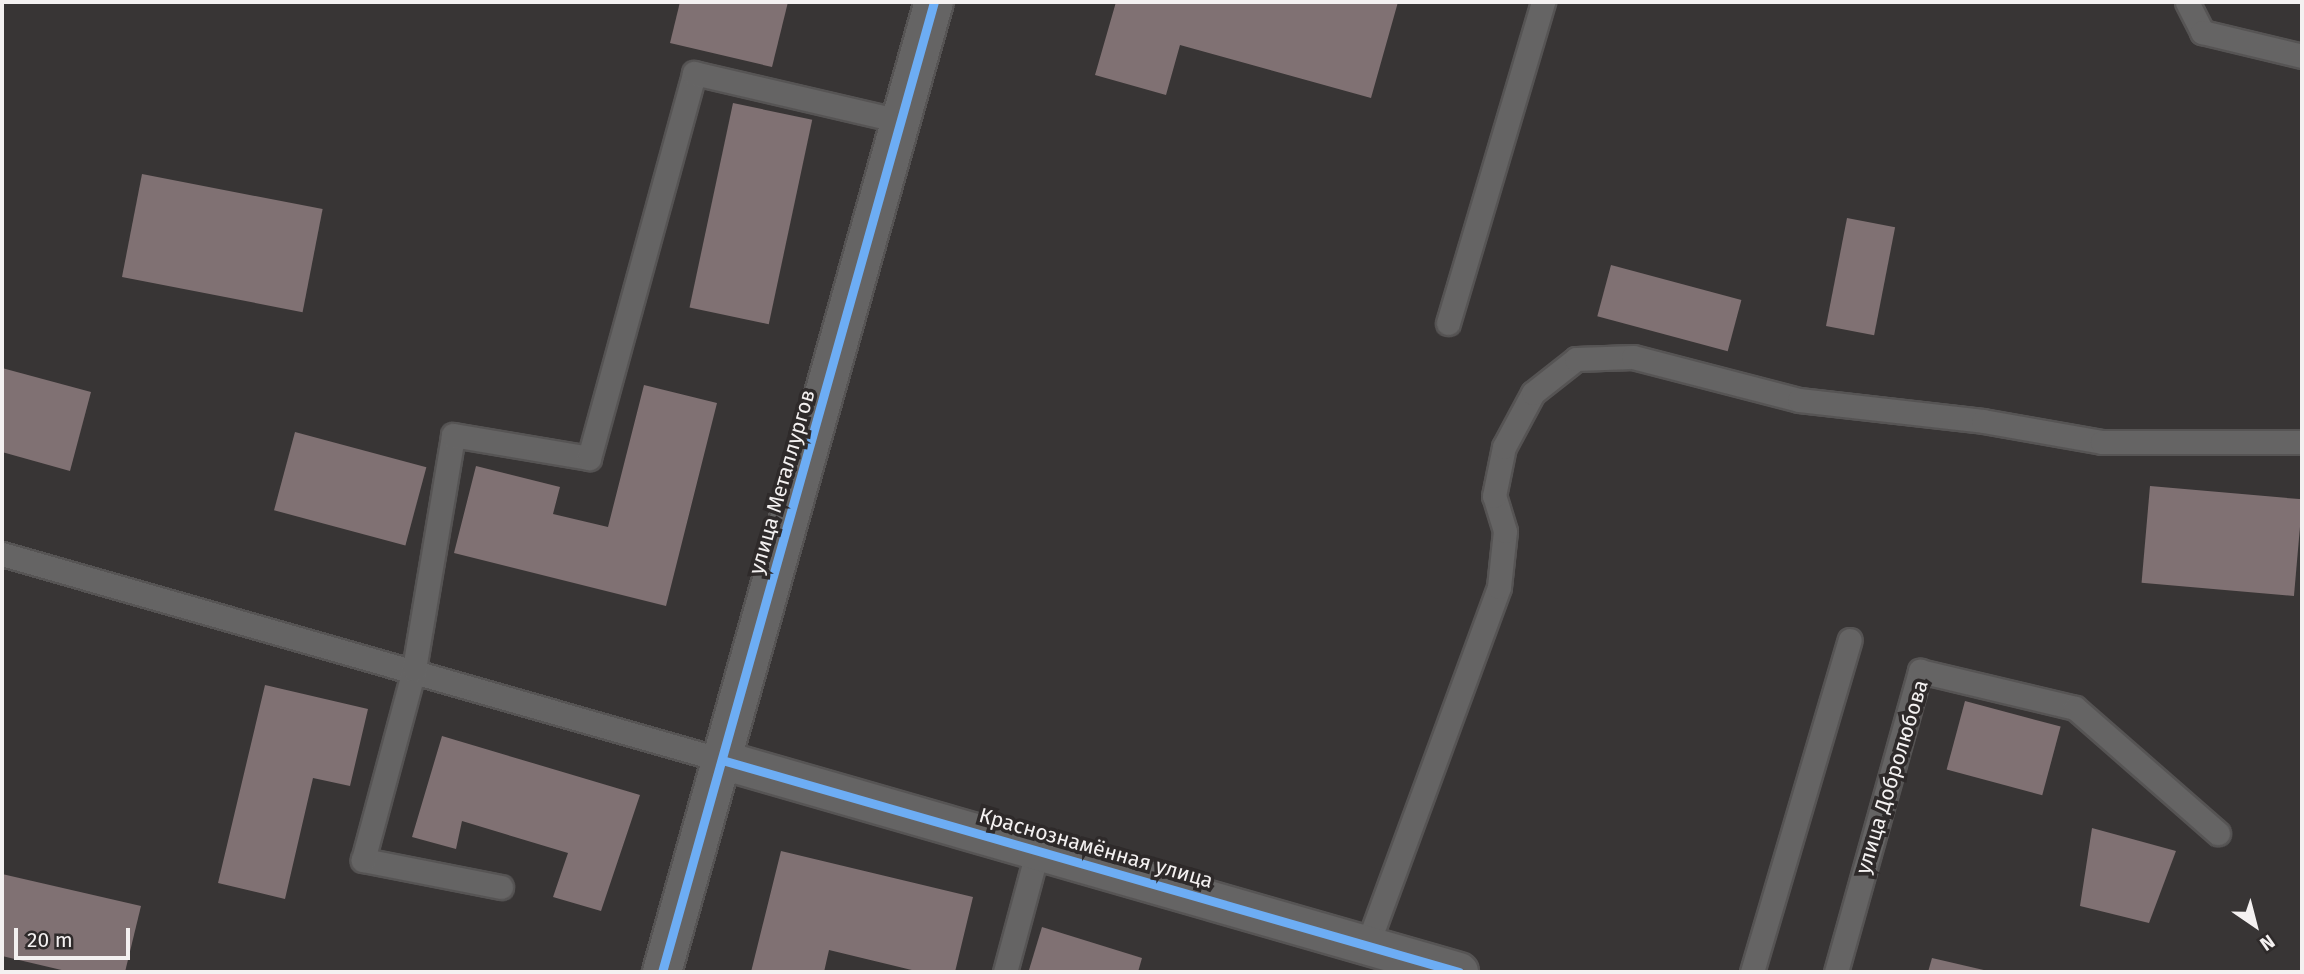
<!DOCTYPE html>
<html>
<head>
<meta charset="utf-8">
<style>
  body { margin:0 }
  #map { position:relative; width:2304px; height:974px; overflow:hidden; background:#383535; font-family:"Fira Sans",sans-serif }
  div>[style] { position:absolute }
  .building>* { inset:0; background:#807173; transform-origin:0 0 }
  .roads { filter:drop-shadow(2px 0 #565454) drop-shadow(-2px 0 #565454) drop-shadow(0 2px #565454) drop-shadow(0 -2px #565454) }
  .service>* { height:23px; margin:-11.5px; padding:0 11.5px; transform-origin:11.5px; border-radius:11.5px; background:#656464 }
  .minor>* { height:38px; margin:-19px; padding:0 19px; transform-origin:19px; border-radius:19px; background:#656464 }
  .tertiary>* { height:38px; margin:-19px; padding:0 19px; transform-origin:19px; border-radius:19px; background:#656464 }
  .cycleway>* { height:9px; margin:-4.5px; padding:0 4.5px; transform-origin:4.5px; border-radius:4.5px; background:#6dadf4 }
  span { translate:-50% -50%; white-space:nowrap; text-align:center; line-height:1.15; -webkit-text-stroke:7px #2e2a2a; paint-order:stroke }
  .street-label { font-size:21px; color:#f4f1f1 }
  .frame { position:absolute; inset:0; border:4px solid #f4f1f1; pointer-events:none }
  .north { position:absolute; left:2220px; top:890px; width:70px; height:70px; -webkit-text-stroke:5px #2e2a2a; paint-order:stroke; rotate:145deg; font-size:19px; font-weight:700; line-height:28px; text-align:center; color:#f4f1f1 }
  .north::after { content:''; display:block; margin:auto; width:24px; height:32px; background:#f4f1f1; clip-path:polygon(50% 0,100% 100%,50% 72%,0 100%) }
  .scale { position:absolute; left:14px; top:928px; width:116px; height:32px; box-sizing:border-box; border:4px solid #f4f1f1; border-top:0; padding-left:9px; font-size:21px; line-height:24px; white-space:nowrap; color:#f4f1f1; -webkit-text-stroke:5px #2e2a2a; paint-order:stroke }
</style>
</head>
<body>
<div id="map">
  <div class="building">
    <div style="clip-path:polygon(680px 2px,788px 2px,772px 67px,670px 43px)"></div>
    <div style="clip-path:polygon(1116px 2px,1398px 2px,1371px 98px,1180px 45px,1166px 95px,1095px 75px)"></div>
    <div style="left:733px;top:103px;width:81px;height:209px;rotate:12deg"></div>
    <div style="left:142px;top:174px;width:184px;height:105px;rotate:11deg"></div>
    <div style="left:1847px;top:218px;width:49px;height:110px;rotate:11deg"></div>
    <div style="left:1611px;top:265px;width:135px;height:53px;rotate:15deg"></div>
    <div style="clip-path:polygon(2px 368px,91px 392px,70px 471px,2px 452px)"></div>
    <div style="clip-path:polygon(644px 385px,717px 403px,666px 606px,454px 553px,476px 466px,560px 487px,553px 514px,608px 527px)"></div>
    <div style="left:295px;top:432px;width:136px;height:81px;rotate:15deg"></div>
    <div style="left:2150px;top:486px;width:153px;height:97px;rotate:5deg"></div>
    <div style="clip-path:polygon(265px 685px,368px 709px,350px 786px,313px 778px,285px 899px,218px 883px)"></div>
    <div style="left:1965px;top:701px;width:99px;height:71px;rotate:15deg"></div>
    <div style="clip-path:polygon(442px 736px,640px 795px,601px 911px,553px 897px,568px 853px,462px 821px,456px 849px,412px 837px)"></div>
    <div style="clip-path:polygon(2092px 828px,2176px 851px,2149px 923px,2080px 906px)"></div>
    <div style="clip-path:polygon(781px 851px,973px 897px,955px 972px,920px 972px,829px 950px,824px 972px,751px 972px)"></div>
    <div style="clip-path:polygon(2px 874px,141px 906px,125px 972px,70px 972px,2px 956px)"></div>
    <div style="clip-path:polygon(1042px 927px,1142px 958px,1138px 972px,1029px 970px)"></div>
    <div style="clip-path:polygon(1932px 958px,1988px 971px,1988px 972px,1928px 972px)"></div>
  </div>
  <div class="roads">
    <div class="service">
      <div style="left:2187px;top:2px;width:34px;rotate:63deg"></div>
      <div style="left:2202px;top:32px;width:103px;rotate:13.5deg"></div>
      <div style="left:1448px;top:323px;width:335px;rotate:-73.5deg"></div>
      <div style="left:2px;top:554px;width:749px;rotate:15.97deg"></div>
      <div style="left:501px;top:887px;width:141px;rotate:-168.9deg"></div>
      <div style="left:363px;top:860px;width:198px;rotate:-75deg"></div>
      <div style="left:414px;top:669px;width:237px;rotate:-80.5deg"></div>
      <div style="left:453px;top:435px;width:138px;rotate:9.6deg"></div>
      <div style="left:589px;top:458px;width:399px;rotate:-74.7deg"></div>
      <div style="left:694px;top:73px;width:212px;rotate:13.1deg"></div>
      <div style="left:1367px;top:946px;width:382px;rotate:-69.8deg"></div>
      <div style="left:1499px;top:587px;width:56px;rotate:-83.9deg"></div>
      <div style="left:1505px;top:531px;width:37px;rotate:-107deg"></div>
      <div style="left:1494px;top:496px;width:50px;rotate:-78.5deg"></div>
      <div style="left:1504px;top:447px;width:61px;rotate:-61.8deg"></div>
      <div style="left:1533px;top:393px;width:55px;rotate:-38.3deg"></div>
      <div style="left:1576px;top:359px;width:57px;rotate:-2deg"></div>
      <div style="left:1633px;top:357px;width:171px;rotate:14.5deg"></div>
      <div style="left:1799px;top:400px;width:185px;rotate:6.5deg"></div>
      <div style="left:1983px;top:421px;width:121px;rotate:10deg"></div>
      <div style="left:2102px;top:442px;width:200px"></div>
      <div style="left:1005px;top:972px;width:127px;rotate:-75deg"></div>
      <div style="left:1752px;top:972px;width:346px;rotate:-73.6deg"></div>
      <div style="left:1836px;top:972px;width:313px;rotate:-74.4deg"></div>
      <div style="left:1920px;top:671px;width:159px;rotate:13.4deg"></div>
      <div style="left:2075px;top:708px;width:190px;rotate:41.2deg"></div>
    </div>
    <div class="minor">
      <div style="left:722px;top:760px;width:767px;rotate:16.05deg"></div>
    </div>
    <div class="tertiary">
      <div style="left:662px;top:972px;width:1007px;rotate:-74.34deg"></div>
    </div>
  </div>
  <div class="cycleway">
    <div style="left:722px;top:760px;width:767px;rotate:16.05deg"></div>
    <div style="left:662px;top:972px;width:1007px;rotate:-74.34deg"></div>
  </div>
  <div class="street-label">
    <span style="left:782px;top:482px;rotate:-74deg">улица Металлургов</span>
    <span style="left:1892px;top:777px;rotate:-73deg">улица Добролюбова</span>
    <span style="left:1096px;top:848px;rotate:16deg">Краснознамённая улица</span>
  </div>
  <div class="frame"></div>
  <div class="north">N</div>
  <div class="scale">20 m</div>
</div>
</body>
</html>
